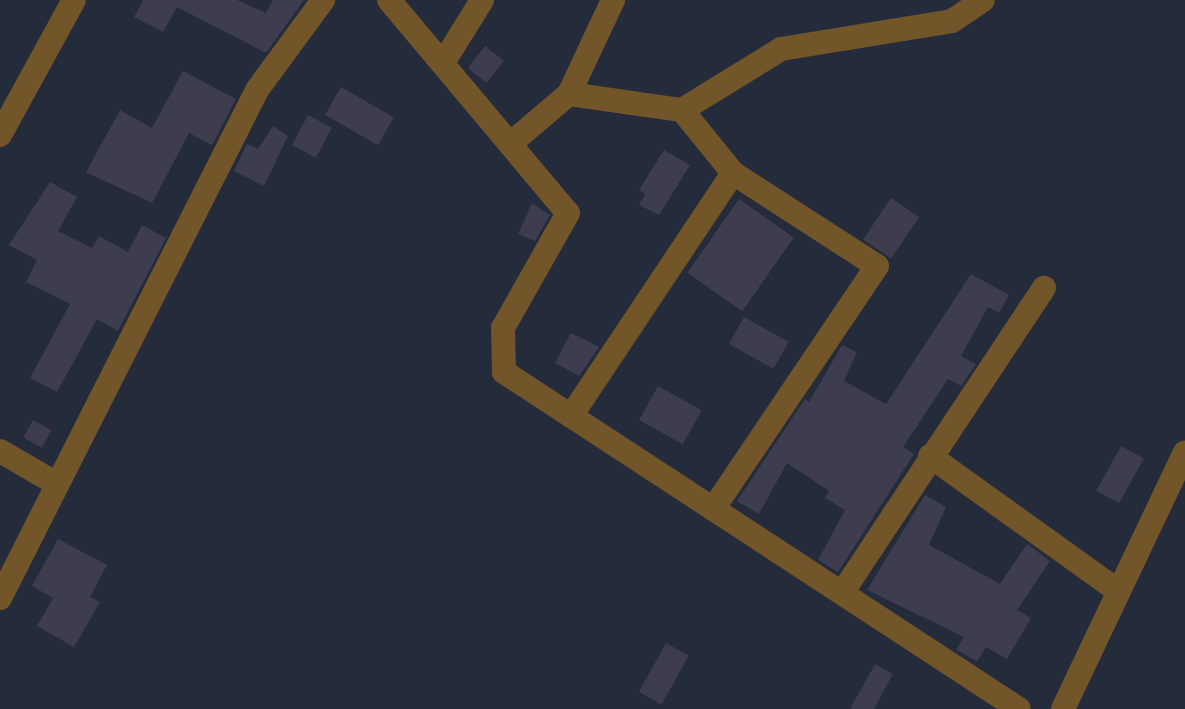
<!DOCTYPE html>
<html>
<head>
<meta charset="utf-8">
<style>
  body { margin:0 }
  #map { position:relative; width:1185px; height:709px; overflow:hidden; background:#242b3a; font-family:Poppins,sans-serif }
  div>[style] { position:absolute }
  .building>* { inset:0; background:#3e3d4f; transform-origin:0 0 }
  .minor>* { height:24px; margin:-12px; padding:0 12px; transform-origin:12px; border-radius:12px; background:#725529 }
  span { translate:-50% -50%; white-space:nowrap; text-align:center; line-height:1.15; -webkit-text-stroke:6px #1b2130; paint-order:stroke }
</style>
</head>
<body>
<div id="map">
  <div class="building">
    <div style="clip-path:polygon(143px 0,237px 0,266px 13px,273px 0,304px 0,266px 53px,177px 7px,163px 32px,134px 17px)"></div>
    <div style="left:485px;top:46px;width:24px;height:28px;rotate:38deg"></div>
    <div style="clip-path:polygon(183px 71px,236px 99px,212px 145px,189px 133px,152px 203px,86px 172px,120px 110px,152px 128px)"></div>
    <div style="left:341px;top:87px;width:61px;height:32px;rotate:30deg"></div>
    <div style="left:308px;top:115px;width:27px;height:34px;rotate:28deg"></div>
    <div style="clip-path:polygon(273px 126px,288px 136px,264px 186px,234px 171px,247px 144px,258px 149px)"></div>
    <div style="clip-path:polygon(664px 150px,690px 165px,659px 215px,639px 205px,645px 194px,639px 190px)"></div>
    <div style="clip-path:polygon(50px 182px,77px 197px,58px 231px,92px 248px,99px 236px,128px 252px,142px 225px,166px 238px,118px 331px,97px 319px,57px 392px,30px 378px,70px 304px,26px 282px,37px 260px,9px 245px)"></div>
    <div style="left:891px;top:198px;width:34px;height:50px;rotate:34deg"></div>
    <div style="left:739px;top:199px;width:67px;height:90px;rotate:35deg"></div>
    <div style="clip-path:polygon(532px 203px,550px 215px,535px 241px,518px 234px)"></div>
    <div style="clip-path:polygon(971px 274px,1009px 295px,999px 313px,988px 307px,961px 356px,976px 364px,961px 386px,948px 379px,903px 447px,914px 454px,838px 572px,818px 560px,845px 510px,825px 498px,829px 491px,787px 463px,759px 514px,737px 501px,805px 399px,809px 402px,842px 345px,857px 352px,844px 381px,886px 404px)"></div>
    <div style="left:744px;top:317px;width:51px;height:31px;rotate:29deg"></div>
    <div style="clip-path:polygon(571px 333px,599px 347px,579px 376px,555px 363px)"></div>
    <div style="left:658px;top:386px;width:50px;height:39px;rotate:29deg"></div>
    <div style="left:33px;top:420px;width:21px;height:20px;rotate:29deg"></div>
    <div style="left:1121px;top:446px;width:26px;height:51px;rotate:29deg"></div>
    <div style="clip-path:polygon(925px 495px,946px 507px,929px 545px,1000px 584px,1027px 544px,1050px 561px,1017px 610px,1031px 618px,1007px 659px,986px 647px,977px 661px,956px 650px,964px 637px,867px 590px)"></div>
    <div style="clip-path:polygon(58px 539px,107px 565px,90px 597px,100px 602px,74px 647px,37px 626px,53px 598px,32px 586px)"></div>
    <div style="left:666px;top:643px;width:26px;height:56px;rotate:29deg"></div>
    <div style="clip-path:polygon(875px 664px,893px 674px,874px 709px,850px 709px)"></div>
  </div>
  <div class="minor">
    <div style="left:389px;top:0;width:278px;rotate:50deg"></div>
    <div style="left:568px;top:213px;width:132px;rotate:119.5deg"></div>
    <div style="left:503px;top:328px;width:44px;rotate:88.7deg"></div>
    <div style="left:504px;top:372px;width:615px;rotate:33.2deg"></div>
    <div style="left:443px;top:63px;width:74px;rotate:-58.2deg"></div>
    <div style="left:569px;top:94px;width:114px;rotate:8.1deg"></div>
    <div style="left:682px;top:110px;width:116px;rotate:-31.6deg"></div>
    <div style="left:781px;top:49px;width:173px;rotate:-9.3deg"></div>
    <div style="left:952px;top:21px;width:37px;rotate:-34deg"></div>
    <div style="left:682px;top:110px;width:81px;rotate:51deg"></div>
    <div style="left:0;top:135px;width:154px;rotate:-61.3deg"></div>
    <div style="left:510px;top:144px;width:77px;rotate:-40.3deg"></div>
    <div style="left:569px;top:94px;width:104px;rotate:-64.9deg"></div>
    <div style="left:571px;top:416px;width:292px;rotate:-56.3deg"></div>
    <div style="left:733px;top:173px;width:171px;rotate:32.9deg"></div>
    <div style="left:877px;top:266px;width:293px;rotate:124deg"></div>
    <div style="left:0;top:451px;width:66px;rotate:30.1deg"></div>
    <div style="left:930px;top:456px;width:231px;rotate:35.7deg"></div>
    <div style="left:842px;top:593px;width:366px;rotate:-56.5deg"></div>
    <div style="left:0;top:598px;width:569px;rotate:-63.16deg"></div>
    <div style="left:257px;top:90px;width:112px;rotate:-53.7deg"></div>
    <div style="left:1063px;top:709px;width:284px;rotate:-64.6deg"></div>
  </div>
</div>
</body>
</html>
